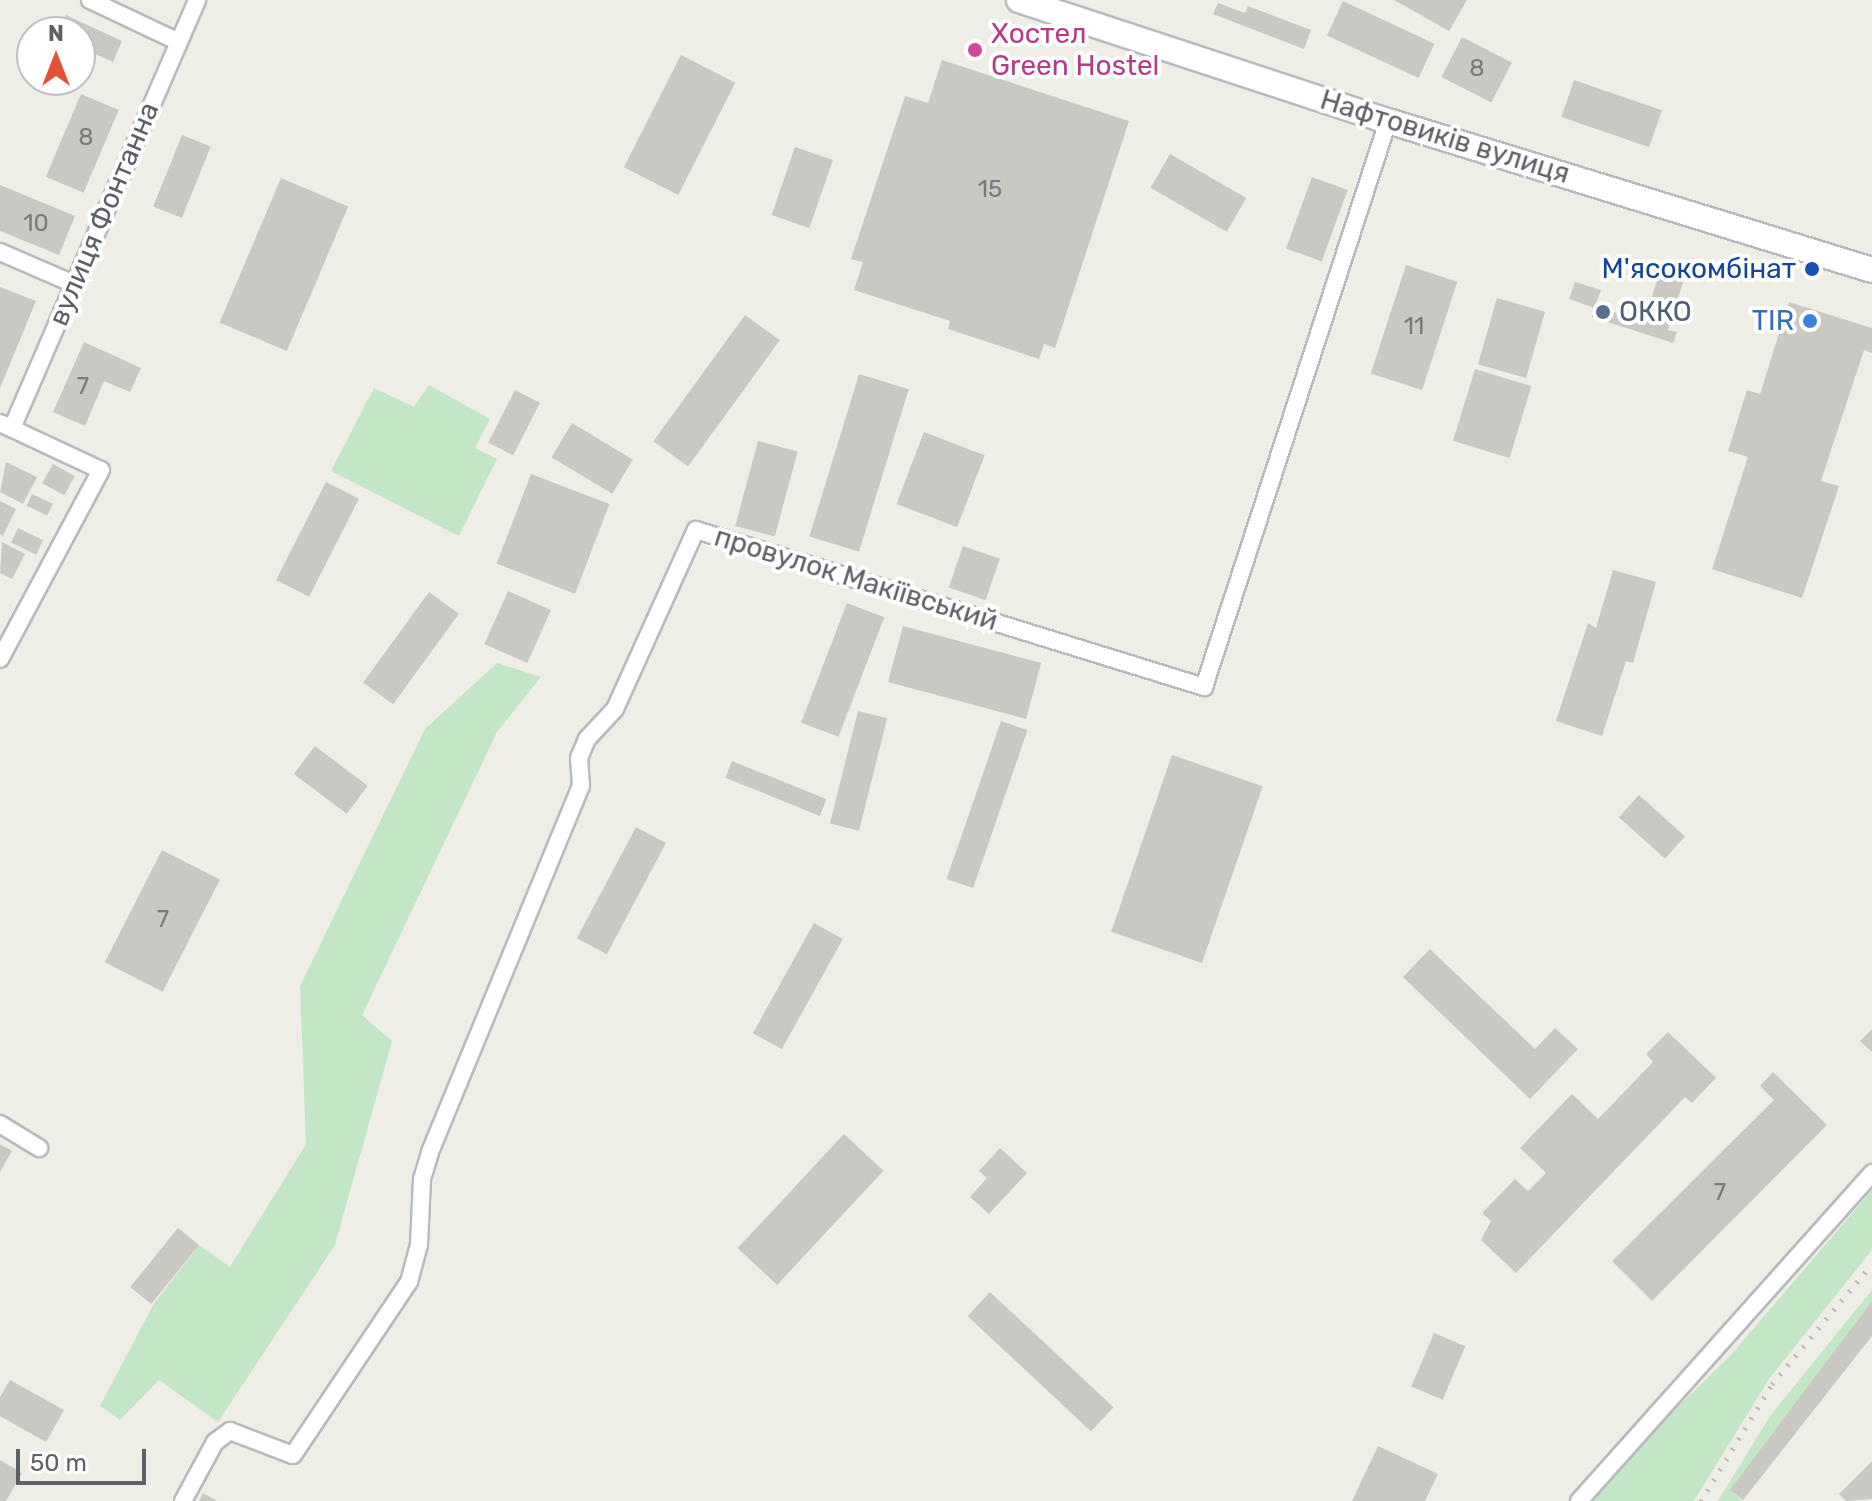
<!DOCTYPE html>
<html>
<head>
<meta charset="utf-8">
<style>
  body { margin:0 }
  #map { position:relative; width:1872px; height:1501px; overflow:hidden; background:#efeee6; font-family:Rubik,sans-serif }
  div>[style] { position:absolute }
  .green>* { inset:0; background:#c3e6c6 }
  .building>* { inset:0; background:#cac8c3; transform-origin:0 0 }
  .roads { filter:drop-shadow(2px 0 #b8babf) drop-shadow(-2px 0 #b8babf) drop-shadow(0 2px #b8babf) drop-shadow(0 -2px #b8babf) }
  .street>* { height:16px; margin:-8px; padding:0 8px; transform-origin:8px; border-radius:8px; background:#fff }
  .secondary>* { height:24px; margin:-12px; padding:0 12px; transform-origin:12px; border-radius:12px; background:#fff }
  .rail>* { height:5px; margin-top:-2.5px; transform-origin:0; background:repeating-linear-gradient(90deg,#b6b7b7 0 2px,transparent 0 12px) }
  .dots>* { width:22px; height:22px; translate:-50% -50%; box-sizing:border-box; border:4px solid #fff; border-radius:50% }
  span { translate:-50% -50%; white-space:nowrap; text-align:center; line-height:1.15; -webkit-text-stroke:8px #fff; paint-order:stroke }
  .number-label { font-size:24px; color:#787a7d }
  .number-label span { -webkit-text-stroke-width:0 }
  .hotel-label { font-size:28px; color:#b23c85 }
  .left { translate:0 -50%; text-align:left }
  .street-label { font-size:28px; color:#5d6066 }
  .transit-label { font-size:28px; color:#164399 }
  .right { translate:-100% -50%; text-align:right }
  .service-label { font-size:28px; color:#4e5e75 }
  .shop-label { font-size:28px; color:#366cbe }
  .north { position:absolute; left:16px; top:16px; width:80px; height:80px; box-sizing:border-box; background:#fff; border:2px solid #bebfc2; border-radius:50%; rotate:0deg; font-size:22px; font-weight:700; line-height:32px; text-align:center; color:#5d6066 }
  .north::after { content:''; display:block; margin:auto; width:28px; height:36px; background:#e35138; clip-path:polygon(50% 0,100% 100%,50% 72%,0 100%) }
  .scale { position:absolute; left:16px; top:1449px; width:130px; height:36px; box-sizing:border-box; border:4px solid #5d6066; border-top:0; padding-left:10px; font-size:24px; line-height:28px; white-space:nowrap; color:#5d6066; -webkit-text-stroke:6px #fff; paint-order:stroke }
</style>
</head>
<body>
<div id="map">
  <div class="green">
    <div style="clip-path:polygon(429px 385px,490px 419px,475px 448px,497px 459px,459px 536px,331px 471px,374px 388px,414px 407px)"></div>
    <div style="clip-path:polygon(497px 663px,541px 677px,497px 732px,362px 1015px,392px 1041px,335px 1245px,218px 1422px,159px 1380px,120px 1420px,100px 1406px,153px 1305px,199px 1245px,230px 1267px,306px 1144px,300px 986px,425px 729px)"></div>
    <div style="clip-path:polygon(1872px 1190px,1872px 1250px,1769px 1379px,1694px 1501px,1593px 1501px,1637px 1446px,1730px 1356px)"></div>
    <div style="clip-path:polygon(1872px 1290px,1872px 1301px,1731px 1490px,1742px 1501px,1718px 1501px,1770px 1416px)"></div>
  </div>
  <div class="building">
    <div style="clip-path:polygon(1394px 0,1467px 0,1449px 31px)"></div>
    <div style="left:1343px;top:1px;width:101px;height:38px;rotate:25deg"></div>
    <div style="clip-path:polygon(1218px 3px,1245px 13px,1248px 6px,1311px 30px,1304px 49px,1213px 14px)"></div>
    <div style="clip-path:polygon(66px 15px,122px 41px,113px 62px,80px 47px,80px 32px,58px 32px)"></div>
    <div style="left:1462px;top:37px;width:56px;height:45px;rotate:27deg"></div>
    <div style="left:681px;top:55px;width:61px;height:126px;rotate:27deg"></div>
    <div style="clip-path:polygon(942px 60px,1129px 121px,1055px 348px,1044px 344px,1039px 359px,948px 329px,950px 321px,854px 290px,863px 262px,851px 259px,905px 96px,928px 103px)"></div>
    <div style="left:1574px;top:80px;width:93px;height:39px;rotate:19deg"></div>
    <div style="left:81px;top:94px;width:41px;height:90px;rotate:23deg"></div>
    <div style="left:182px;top:135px;width:31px;height:77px;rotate:22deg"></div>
    <div style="left:795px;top:147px;width:40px;height:72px;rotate:19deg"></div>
    <div style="left:1170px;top:154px;width:88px;height:39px;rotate:30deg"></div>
    <div style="left:1312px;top:177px;width:38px;height:76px;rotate:20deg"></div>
    <div style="left:281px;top:178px;width:73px;height:157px;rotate:23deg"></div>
    <div style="clip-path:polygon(0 185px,75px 216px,59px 255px,0 231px)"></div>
    <div style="left:1406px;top:265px;width:54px;height:114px;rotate:18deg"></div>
    <div style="clip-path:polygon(1660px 271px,1684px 279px,1668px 330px,1677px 332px,1673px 343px,1592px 317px,1592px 307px,1569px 299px,1575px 282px,1601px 290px,1595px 306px,1644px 322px)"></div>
    <div style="clip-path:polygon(0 287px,36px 301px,0 388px)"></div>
    <div style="left:1497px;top:298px;width:50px;height:69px;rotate:16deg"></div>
    <div style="clip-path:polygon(1789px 302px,1872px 328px,1872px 353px,1864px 350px,1821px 481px,1839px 486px,1802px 598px,1712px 569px,1748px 457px,1728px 451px,1747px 390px,1760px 394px)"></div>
    <div style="left:745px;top:315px;width:43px;height:156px;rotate:36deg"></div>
    <div style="clip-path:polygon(84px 342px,141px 368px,130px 392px,104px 381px,85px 426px,53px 412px)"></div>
    <div style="left:1475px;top:369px;width:59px;height:75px;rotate:17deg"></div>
    <div style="left:859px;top:374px;width:52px;height:170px;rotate:17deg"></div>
    <div style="left:515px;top:390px;width:28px;height:59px;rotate:27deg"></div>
    <div style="left:572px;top:423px;width:71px;height:40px;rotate:31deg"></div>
    <div style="left:924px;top:432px;width:65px;height:77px;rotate:21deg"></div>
    <div style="left:758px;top:441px;width:41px;height:88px;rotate:15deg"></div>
    <div style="clip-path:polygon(6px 462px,37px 477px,23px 504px,0 492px)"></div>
    <div style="left:53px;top:464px;width:25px;height:22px;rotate:29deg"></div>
    <div style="left:531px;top:474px;width:84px;height:96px;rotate:21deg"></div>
    <div style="left:326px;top:482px;width:37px;height:110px;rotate:27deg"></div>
    <div style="left:32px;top:494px;width:23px;height:13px;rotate:25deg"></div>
    <div style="clip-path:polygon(0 501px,16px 509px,3px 536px,0 534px)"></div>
    <div style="left:18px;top:528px;width:28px;height:16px;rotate:26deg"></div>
    <div style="clip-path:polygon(2px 542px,25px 554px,12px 579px,0 573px)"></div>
    <div style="left:963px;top:546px;width:39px;height:44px;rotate:19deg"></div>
    <div style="clip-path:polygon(1613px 570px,1656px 582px,1633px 663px,1626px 661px,1602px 736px,1556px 721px,1588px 623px,1596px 628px)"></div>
    <div style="left:508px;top:591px;width:47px;height:58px;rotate:24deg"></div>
    <div style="left:429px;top:592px;width:37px;height:112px;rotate:36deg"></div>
    <div style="left:847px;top:603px;width:40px;height:128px;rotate:21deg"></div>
    <div style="left:903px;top:626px;width:143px;height:58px;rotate:15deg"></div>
    <div style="left:858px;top:711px;width:30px;height:116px;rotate:14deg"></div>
    <div style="left:1001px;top:721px;width:28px;height:167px;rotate:19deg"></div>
    <div style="left:315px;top:746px;width:66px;height:35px;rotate:37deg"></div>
    <div style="left:1172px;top:755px;width:96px;height:187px;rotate:19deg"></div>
    <div style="left:732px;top:761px;width:102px;height:18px;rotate:22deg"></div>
    <div style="left:1639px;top:795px;width:62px;height:30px;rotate:42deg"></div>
    <div style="left:636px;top:827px;width:34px;height:126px;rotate:28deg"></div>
    <div style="left:162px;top:850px;width:65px;height:126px;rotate:27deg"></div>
    <div style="left:814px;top:923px;width:33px;height:126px;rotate:29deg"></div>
    <div style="clip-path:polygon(1430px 949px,1535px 1049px,1555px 1028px,1578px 1049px,1530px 1099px,1403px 977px)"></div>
    <div style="clip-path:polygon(1872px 1029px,1872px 1052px,1860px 1041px)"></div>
    <div style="clip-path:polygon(1668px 1032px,1716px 1078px,1692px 1103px,1685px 1097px,1516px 1273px,1481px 1240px,1491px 1221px,1482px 1213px,1515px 1179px,1528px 1191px,1546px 1173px,1520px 1148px,1572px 1094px,1598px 1119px,1653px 1062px,1646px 1054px)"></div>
    <div style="clip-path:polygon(1773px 1072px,1827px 1125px,1652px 1301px,1612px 1261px,1774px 1100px,1760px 1086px)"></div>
    <div style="left:844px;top:1134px;width:54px;height:156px;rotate:43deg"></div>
    <div style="clip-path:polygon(0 1144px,12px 1151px,0 1172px)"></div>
    <div style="clip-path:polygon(1000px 1148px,1027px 1173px,989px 1214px,970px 1197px,987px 1178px,979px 1171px)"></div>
    <div style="left:178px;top:1228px;width:27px;height:76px;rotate:39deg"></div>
    <div style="left:990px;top:1292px;width:169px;height:33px;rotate:43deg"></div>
    <div style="clip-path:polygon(1872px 1301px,1872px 1336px,1743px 1500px,1730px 1490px)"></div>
    <div style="left:1434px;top:1333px;width:34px;height:58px;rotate:23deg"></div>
    <div style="clip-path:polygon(10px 1380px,64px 1410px,46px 1442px,0 1416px,0 1397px)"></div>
    <div style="clip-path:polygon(1378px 1446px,1438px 1474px,1425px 1501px,1352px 1501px)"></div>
    <div style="clip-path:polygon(0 1460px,22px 1473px,6px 1501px,0 1501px)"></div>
    <div style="clip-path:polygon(1872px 1461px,1872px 1499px,1846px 1501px,1839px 1494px)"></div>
    <div style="clip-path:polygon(203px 1493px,217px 1501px,199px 1501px)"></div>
  </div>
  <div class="roads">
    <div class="street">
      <div style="left:90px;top:0;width:98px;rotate:25.3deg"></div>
      <div style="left:0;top:252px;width:81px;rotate:23.4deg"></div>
      <div style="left:0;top:423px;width:111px;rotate:25deg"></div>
      <div style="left:101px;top:470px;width:214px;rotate:118.1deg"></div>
      <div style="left:12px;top:428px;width:466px;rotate:-66.6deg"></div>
      <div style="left:0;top:1124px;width:46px;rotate:31.6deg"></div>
      <div style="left:183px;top:1501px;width:67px;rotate:-61.5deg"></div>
      <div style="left:215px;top:1442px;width:19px;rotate:-36deg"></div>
      <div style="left:230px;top:1431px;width:67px;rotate:20.9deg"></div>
      <div style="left:293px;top:1455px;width:208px;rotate:-56.2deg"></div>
      <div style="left:409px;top:1282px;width:38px;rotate:-75deg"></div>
      <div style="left:419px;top:1245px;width:66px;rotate:-87.4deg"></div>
      <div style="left:422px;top:1179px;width:28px;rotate:-73deg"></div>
      <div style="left:430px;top:1152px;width:396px;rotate:-67.6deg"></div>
      <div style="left:581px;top:786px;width:28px;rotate:-94deg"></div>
      <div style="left:579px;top:758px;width:21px;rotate:-67deg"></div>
      <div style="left:587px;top:739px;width:41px;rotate:-47deg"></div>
      <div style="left:615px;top:709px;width:196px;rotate:-65.7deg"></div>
      <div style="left:696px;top:530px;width:532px;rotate:17.17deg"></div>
      <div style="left:1204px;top:687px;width:595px;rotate:-71.99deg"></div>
      <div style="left:1579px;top:1501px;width:440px;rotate:-48.2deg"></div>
    </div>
    <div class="secondary">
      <div style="left:1019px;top:0;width:388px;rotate:18.2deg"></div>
      <div style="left:1388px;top:121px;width:506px;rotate:17.11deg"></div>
    </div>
  </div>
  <div class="rail">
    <div style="left:1701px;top:1501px;width:137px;rotate:-58.7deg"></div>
    <div style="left:1772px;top:1384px;width:156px;rotate:-50.2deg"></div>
  </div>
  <div class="dots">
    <div style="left:975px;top:50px;background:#d1479c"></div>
    <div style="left:1812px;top:269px;background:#1a4fb4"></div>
    <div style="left:1603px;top:312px;background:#5c6f8a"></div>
    <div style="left:1810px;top:321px;background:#3f7fe0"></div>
  </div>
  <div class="number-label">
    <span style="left:1477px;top:69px">8</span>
    <span style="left:86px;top:138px">8</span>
    <span style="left:990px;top:190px">15</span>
    <span style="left:36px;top:224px">10</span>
    <span style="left:1414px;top:327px">11</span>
    <span style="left:83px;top:387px">7</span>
    <span style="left:163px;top:920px">7</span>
    <span style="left:1720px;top:1193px">7</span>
  </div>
  <div class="hotel-label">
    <span class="left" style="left:991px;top:50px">Хостел<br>Green Hostel</span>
  </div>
  <div class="street-label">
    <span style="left:1445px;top:137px;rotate:17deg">Нафтовиків вулиця</span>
    <span style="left:104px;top:214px;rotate:-67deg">вулиця Фонтанна</span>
    <span style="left:856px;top:579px;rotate:17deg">провулок Макіївський</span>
  </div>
  <div class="transit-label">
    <span class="right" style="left:1796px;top:269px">М'ясокомбінат</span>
  </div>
  <div class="service-label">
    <span class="left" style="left:1619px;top:312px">ОККО</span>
  </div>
  <div class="shop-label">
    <span class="right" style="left:1794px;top:321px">TIR</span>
  </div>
  <div class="north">N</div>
  <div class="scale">50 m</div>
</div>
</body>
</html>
